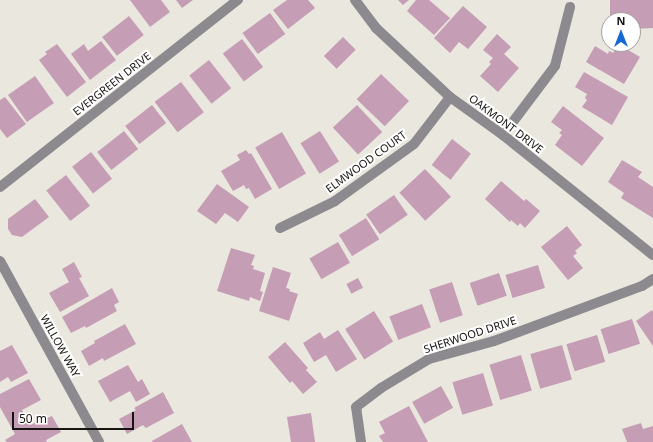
<!DOCTYPE html>
<html>
<head>
<meta charset="utf-8">
<style>
  body { margin:0 }
  #map { position:relative; width:653px; height:442px; overflow:hidden; background:#eae7de; font-family:"Noto Sans",sans-serif }
  div>[style] { position:absolute }
  .building>* { inset:0; background:#c59db4; transform-origin:0 0 }
  .street>* { height:10px; margin:-5px; padding:0 5px; transform-origin:5px; border-radius:5px; background:#8c8a8e }
  span { translate:-50% -50%; white-space:nowrap; text-align:center; line-height:1.15; -webkit-text-stroke:4px #fff; paint-order:stroke }
  .street-label { font-size:11px; color:#161512 }
  .north { position:absolute; left:601px; top:12px; width:40px; height:40px; box-sizing:border-box; background:#fff; border:1px solid #a2a1a0; border-radius:50%; rotate:0deg; font-size:11px; font-weight:700; line-height:16px; text-align:center; color:#161512 }
  .north::after { content:''; display:block; margin:auto; width:14px; height:18px; background:#1667d1; clip-path:polygon(50% 0,100% 100%,50% 72%,0 100%) }
  .scale { position:absolute; left:12px; top:412px; width:122px; height:18px; box-sizing:border-box; border:2px solid #161512; border-top:0; padding-left:5px; font-size:12px; line-height:14px; white-space:nowrap; color:#161512; -webkit-text-stroke:3px #fff; paint-order:stroke }
</style>
</head>
<body>
<div id="map">
  <div class="building">
    <div style="clip-path:polygon(130px 0,161px 0,170px 12px,150px 27px)"></div>
    <div style="clip-path:polygon(176px 0,193px 0,182px 8px)"></div>
    <div style="clip-path:polygon(287px 0,308px 0,315px 8px,288px 29px,273px 10px)"></div>
    <div style="clip-path:polygon(398px 0,409px 0,403px 5px)"></div>
    <div style="clip-path:polygon(416px 0,429px 0,450px 18px,434px 35px,407px 11px)"></div>
    <div style="clip-path:polygon(610px 0,653px 0,653px 28px,633px 29px,631px 17px,610px 17px)"></div>
    <div style="clip-path:polygon(463px 6px,487px 27px,468px 49px,459px 42px,450px 53px,434px 38px)"></div>
    <div style="left:270px;top:13px;width:26px;height:34px;rotate:54deg"></div>
    <div style="left:129px;top:16px;width:24px;height:34px;rotate:52deg"></div>
    <div style="clip-path:polygon(497px 34px,511px 47px,504px 54px,519px 68px,498px 92px,480px 76px,491px 64px,489px 62px,493px 58px,483px 50px)"></div>
    <div style="left:343px;top:37px;width:18px;height:27px;rotate:45deg"></div>
    <div style="left:242px;top:39px;width:35px;height:24px;rotate:53deg"></div>
    <div style="clip-path:polygon(101px 41px,116px 60px,90px 80px,71px 54px,84px 44px,88px 51px)"></div>
    <div style="clip-path:polygon(57px 44px,86px 82px,67px 97px,39px 60px,47px 54px,45px 52px)"></div>
    <div style="clip-path:polygon(618px 44px,640px 57px,624px 84px,586px 62px,595px 46px,608px 54px,609px 51px,613px 53px)"></div>
    <div style="left:209px;top:60px;width:36px;height:25px;rotate:52deg"></div>
    <div style="clip-path:polygon(584px 72px,628px 97px,612px 125px,582px 107px,587px 100px,585px 98px,587px 94px,575px 87px)"></div>
    <div style="left:381px;top:74px;width:39px;height:35px;rotate:44deg"></div>
    <div style="left:35px;top:76px;width:33px;height:33px;rotate:55deg"></div>
    <div style="left:181px;top:82px;width:38px;height:33px;rotate:53deg"></div>
    <div style="clip-path:polygon(5px 97px,26px 124px,7px 138px,0 129px,0 100px)"></div>
    <div style="left:152px;top:105px;width:23px;height:34px;rotate:52deg"></div>
    <div style="left:357px;top:105px;width:37px;height:33px;rotate:47deg"></div>
    <div style="clip-path:polygon(563px 106px,604px 138px,582px 166px,555px 145px,562px 135px,559px 133px,562px 130px,551px 122px)"></div>
    <div style="left:124px;top:131px;width:23px;height:34px;rotate:52deg"></div>
    <div style="left:320px;top:131px;width:36px;height:23px;rotate:58deg"></div>
    <div style="left:282px;top:132px;width:48px;height:31px;rotate:60deg"></div>
    <div style="left:452px;top:139px;width:24px;height:33px;rotate:38deg"></div>
    <div style="clip-path:polygon(246px 150px,249px 154px,251px 153px,272px 189px,255px 199px,249px 188px,246px 189px,244px 185px,233px 191px,221px 171px,240px 160px,237px 155px)"></div>
    <div style="left:91px;top:152px;width:34px;height:24px;rotate:52deg"></div>
    <div style="clip-path:polygon(622px 160px,642px 172px,638px 177px,653px 187px,653px 218px,621px 198px,624px 193px,608px 182px)"></div>
    <div style="left:425px;top:169px;width:38px;height:35px;rotate:47deg"></div>
    <div style="left:66px;top:175px;width:39px;height:25px;rotate:52deg"></div>
    <div style="clip-path:polygon(501px 181px,524px 201px,526px 199px,540px 211px,525px 228px,520px 223px,518px 226px,511px 220px,510px 222px,485px 199px)"></div>
    <div style="clip-path:polygon(217px 184px,249px 207px,238px 222px,225px 213px,216px 224px,197px 211px)"></div>
    <div style="left:394px;top:195px;width:24px;height:34px;rotate:55deg"></div>
    <div style="clip-path:polygon(35px 199px,49px 217px,22px 237px,12px 235px,8px 229px,8px 219px)"></div>
    <div style="left:366px;top:218px;width:25px;height:32px;rotate:58deg"></div>
    <div style="clip-path:polygon(567px 226px,582px 245px,575px 251px,577px 253px,573px 256px,583px 268px,568px 280px,541px 247px)"></div>
    <div style="left:338px;top:242px;width:24px;height:33px;rotate:60deg"></div>
    <div style="clip-path:polygon(231px 248px,255px 255px,251px 265px,254px 266px,253px 269px,265px 273px,260px 291px,263px 292px,260px 301px,250px 297px,249px 301px,217px 291px)"></div>
    <div style="clip-path:polygon(74px 262px,82px 277px,79px 278px,89px 296px,60px 312px,49px 293px,69px 282px,62px 269px)"></div>
    <div style="left:538px;top:265px;width:24px;height:34px;rotate:73deg"></div>
    <div style="clip-path:polygon(273px 267px,291px 273px,286px 288px,290px 289px,289px 291px,298px 294px,289px 321px,259px 311px)"></div>
    <div style="left:499px;top:273px;width:24px;height:31px;rotate:71deg"></div>
    <div style="left:358px;top:278px;width:11px;height:13px;rotate:63deg"></div>
    <div style="left:452px;top:282px;width:35px;height:24px;rotate:72deg"></div>
    <div style="clip-path:polygon(112px 288px,119px 302px,114px 305px,117px 311px,86px 328px,85px 326px,71px 333px,62px 317px)"></div>
    <div style="left:422px;top:304px;width:25px;height:35px;rotate:69deg"></div>
    <div style="clip-path:polygon(652px 310px,653px 312px,653px 346px,636px 321px)"></div>
    <div style="left:374px;top:311px;width:36px;height:34px;rotate:58deg"></div>
    <div style="left:632px;top:319px;width:26px;height:33px;rotate:72deg"></div>
    <div style="clip-path:polygon(125px 324px,136px 344px,104px 361px,103px 358px,89px 366px,81px 351px,95px 343px,94px 341px)"></div>
    <div style="clip-path:polygon(338px 330px,357px 359px,336px 372px,326px 355px,314px 362px,303px 343px,320px 332px,324px 339px)"></div>
    <div style="left:597px;top:335px;width:28px;height:32px;rotate:73deg"></div>
    <div style="clip-path:polygon(285px 342px,308px 368px,306px 370px,317px 382px,303px 394px,292px 381px,290px 383px,268px 357px)"></div>
    <div style="clip-path:polygon(12px 345px,28px 373px,11px 382px,8px 377px,0 382px,0 351px)"></div>
    <div style="left:562px;top:345px;width:36px;height:33px;rotate:74deg"></div>
    <div style="left:521px;top:355px;width:37px;height:33px;rotate:73deg"></div>
    <div style="clip-path:polygon(128px 365px,138px 382px,142px 379px,150px 394px,136px 402px,130px 391px,110px 402px,98px 381px)"></div>
    <div style="left:483px;top:373px;width:34px;height:32px;rotate:73deg"></div>
    <div style="clip-path:polygon(29px 379px,41px 400px,22px 410px,30px 425px,52px 416px,61px 432px,46px 440px,47px 442px,7px 442px,5px 440px,15px 434px,0 407px,0 394px)"></div>
    <div style="left:441px;top:386px;width:25px;height:33px;rotate:61deg"></div>
    <div style="clip-path:polygon(163px 392px,174px 413px,146px 428px,143px 425px,127px 434px,119px 419px,136px 410px,134px 408px)"></div>
    <div style="clip-path:polygon(409px 406px,428px 442px,383px 442px,379px 436px,385px 433px,379px 422px)"></div>
    <div style="clip-path:polygon(311px 413px,315px 442px,291px 442px,287px 417px)"></div>
    <div style="clip-path:polygon(641px 423px,643px 429px,653px 426px,653px 442px,627px 442px,622px 429px)"></div>
    <div style="clip-path:polygon(182px 424px,192px 442px,152px 442px,152px 441px)"></div>
  </div>
  <div class="street">
    <div style="left:355px;top:0;width:35px;rotate:53deg"></div>
    <div style="left:376px;top:28px;width:101px;rotate:43deg"></div>
    <div style="left:450px;top:97px;width:65px;rotate:35.6deg"></div>
    <div style="left:503px;top:135px;width:192px;rotate:38.7deg"></div>
    <div style="left:503px;top:135px;width:86px;rotate:-53deg"></div>
    <div style="left:555px;top:66px;width:61px;rotate:-75.7deg"></div>
    <div style="left:0;top:187px;width:303px;rotate:-38.2deg"></div>
    <div style="left:280px;top:228px;width:61px;rotate:-26.1deg"></div>
    <div style="left:335px;top:201px;width:97px;rotate:-35.8deg"></div>
    <div style="left:414px;top:144px;width:59px;rotate:-52.5deg"></div>
    <div style="left:0;top:261px;width:206px;rotate:61.3deg"></div>
    <div style="left:361px;top:442px;width:35px;rotate:-98deg"></div>
    <div style="left:356px;top:407px;width:31px;rotate:-37deg"></div>
    <div style="left:381px;top:388px;width:56px;rotate:-31.1deg"></div>
    <div style="left:429px;top:359px;width:67px;rotate:-15.5deg"></div>
    <div style="left:494px;top:341px;width:158px;rotate:-20.4deg"></div>
    <div style="left:642px;top:286px;width:13px;rotate:-32deg"></div>
  </div>
  <div class="street-label">
    <span style="left:112px;top:84px;rotate:-38deg">EVERGREEN DRIVE</span>
    <span style="left:506px;top:124px;rotate:37deg">OAKMONT DRIVE</span>
    <span style="left:366px;top:162px;rotate:-36deg">ELMWOOD COURT</span>
    <span style="left:470px;top:335px;rotate:-18deg">SHERWOOD DRIVE</span>
    <span style="left:60px;top:346px;rotate:61deg">WILLOW WAY</span>
  </div>
  <div class="north">N</div>
  <div class="scale">50 m</div>
</div>
</body>
</html>
